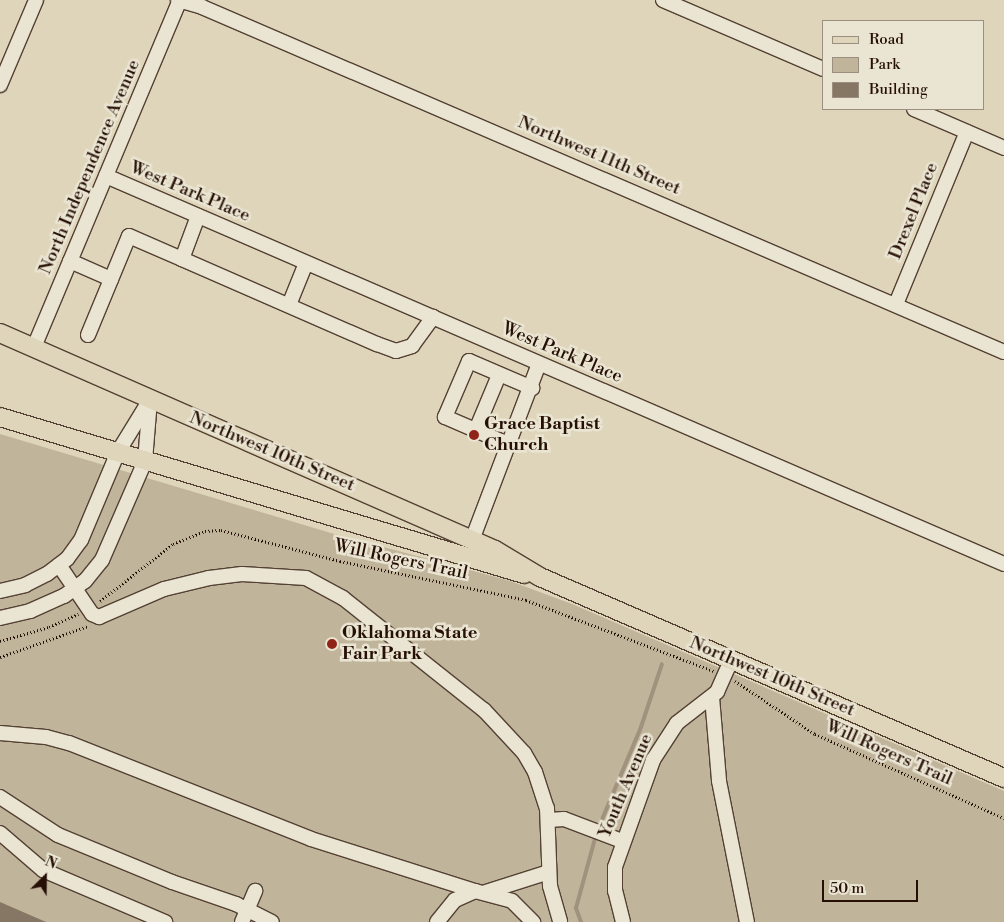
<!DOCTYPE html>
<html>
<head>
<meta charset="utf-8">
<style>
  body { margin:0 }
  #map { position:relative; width:1004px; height:922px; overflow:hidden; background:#dfd5ba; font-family:"Libre Bodoni",serif }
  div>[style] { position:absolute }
  .green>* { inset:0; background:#c0b49b }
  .stream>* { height:4px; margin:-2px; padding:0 2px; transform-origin:2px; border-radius:2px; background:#a0927d }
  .building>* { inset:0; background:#867664 }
  .path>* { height:2.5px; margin-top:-1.25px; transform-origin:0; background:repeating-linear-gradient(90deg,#261006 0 1px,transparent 0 3.5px) }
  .roads { filter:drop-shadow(1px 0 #544133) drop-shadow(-1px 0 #544133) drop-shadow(0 1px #544133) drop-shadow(0 -1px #544133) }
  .minor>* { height:14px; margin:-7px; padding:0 7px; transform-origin:7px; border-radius:7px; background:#eae4d2 }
  .major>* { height:18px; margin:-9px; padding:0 9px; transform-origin:9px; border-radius:9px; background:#dfd5ba }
  .dots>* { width:14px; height:14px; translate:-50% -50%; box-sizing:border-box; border:2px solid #eae4d2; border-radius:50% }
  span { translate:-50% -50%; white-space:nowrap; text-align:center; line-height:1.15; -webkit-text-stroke:5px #eae4d2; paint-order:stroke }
  .street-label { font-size:18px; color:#261006 }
  .poi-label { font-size:18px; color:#261006; font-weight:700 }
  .left { translate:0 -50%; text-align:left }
  .legend { position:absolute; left:822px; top:20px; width:162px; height:90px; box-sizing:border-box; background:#eae4d2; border:1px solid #9c8f80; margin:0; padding:6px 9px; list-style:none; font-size:15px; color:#261006 }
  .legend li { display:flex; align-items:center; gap:10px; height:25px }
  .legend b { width:25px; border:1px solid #9c8f80 }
  .north { position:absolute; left:20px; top:852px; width:50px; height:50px; -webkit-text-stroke:4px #eae4d2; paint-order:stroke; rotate:23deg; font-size:14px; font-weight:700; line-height:20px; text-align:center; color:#261006 }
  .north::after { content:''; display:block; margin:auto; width:18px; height:22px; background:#261006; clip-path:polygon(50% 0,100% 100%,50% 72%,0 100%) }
  .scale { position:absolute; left:822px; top:880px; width:96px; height:22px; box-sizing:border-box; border:2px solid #261006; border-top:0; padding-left:6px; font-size:15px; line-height:18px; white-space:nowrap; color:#261006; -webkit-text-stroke:4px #eae4d2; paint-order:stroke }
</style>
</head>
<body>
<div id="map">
  <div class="green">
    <div style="clip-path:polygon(0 434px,331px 533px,507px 580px,572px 604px,1004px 791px,1004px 922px,0 922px)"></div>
  </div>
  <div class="stream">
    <div style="left:598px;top:829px;width:111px;rotate:-67.1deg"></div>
    <div style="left:641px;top:727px;width:66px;rotate:-71.6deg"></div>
    <div style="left:581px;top:922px;width:15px;rotate:-110deg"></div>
    <div style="left:576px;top:908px;width:76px;rotate:-74.7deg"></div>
  </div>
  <div class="building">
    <div style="clip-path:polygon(0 902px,46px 922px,0 922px)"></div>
  </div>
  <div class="path">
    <div style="left:100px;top:601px;width:93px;rotate:-38deg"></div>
    <div style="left:173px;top:544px;width:35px;rotate:-22deg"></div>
    <div style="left:205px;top:531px;width:16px;rotate:-4deg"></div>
    <div style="left:221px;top:530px;width:123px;rotate:14.6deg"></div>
    <div style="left:340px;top:561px;width:190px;rotate:11.8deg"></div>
    <div style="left:526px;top:600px;width:201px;rotate:20.7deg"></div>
    <div style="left:0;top:641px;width:51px;rotate:-15.9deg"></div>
    <div style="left:49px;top:627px;width:32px;rotate:-24deg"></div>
    <div style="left:0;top:657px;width:93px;rotate:-19.4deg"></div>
    <div style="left:735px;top:681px;width:96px;rotate:33.5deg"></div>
    <div style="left:815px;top:734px;width:207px;rotate:24deg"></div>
  </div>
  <div class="roads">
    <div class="minor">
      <div style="left:178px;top:0;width:25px;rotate:16deg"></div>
      <div style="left:202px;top:7px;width:873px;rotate:23.28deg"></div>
      <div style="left:663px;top:0;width:174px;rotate:23.3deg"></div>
      <div style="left:0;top:85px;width:92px;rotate:-67deg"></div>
      <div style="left:914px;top:109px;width:98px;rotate:23.4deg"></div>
      <div style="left:106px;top:176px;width:978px;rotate:23.37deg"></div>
      <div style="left:198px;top:216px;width:46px;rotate:110.4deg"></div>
      <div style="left:182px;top:259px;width:213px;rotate:23.6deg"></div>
      <div style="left:377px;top:344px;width:20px;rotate:20deg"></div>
      <div style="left:396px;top:351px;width:17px;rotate:-17deg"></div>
      <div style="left:412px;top:346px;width:36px;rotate:-54deg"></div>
      <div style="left:70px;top:261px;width:45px;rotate:23.7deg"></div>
      <div style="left:896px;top:304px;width:186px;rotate:-67.6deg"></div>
      <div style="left:289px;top:305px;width:45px;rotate:-68deg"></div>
      <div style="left:88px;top:335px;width:107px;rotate:-67.5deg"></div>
      <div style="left:129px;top:236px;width:58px;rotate:23.5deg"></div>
      <div style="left:34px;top:347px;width:376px;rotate:-67.2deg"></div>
      <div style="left:476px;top:430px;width:60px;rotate:-67.3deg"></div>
      <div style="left:510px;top:445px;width:71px;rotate:-156.7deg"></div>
      <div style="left:445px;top:417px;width:61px;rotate:-66.8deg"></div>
      <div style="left:469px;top:361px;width:69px;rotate:23.2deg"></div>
      <div style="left:472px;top:540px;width:188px;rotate:-69.2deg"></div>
      <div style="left:59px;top:565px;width:59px;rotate:56deg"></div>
      <div style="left:92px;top:614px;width:8px;rotate:23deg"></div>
      <div style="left:99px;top:617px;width:71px;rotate:-23.3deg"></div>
      <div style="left:164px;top:589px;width:46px;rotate:-13.7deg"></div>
      <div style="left:209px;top:578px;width:33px;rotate:-7deg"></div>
      <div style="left:242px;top:574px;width:64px;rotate:3.6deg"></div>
      <div style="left:306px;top:578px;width:42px;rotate:28.4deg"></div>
      <div style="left:343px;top:598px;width:180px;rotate:38.5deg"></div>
      <div style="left:484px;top:710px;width:59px;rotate:47.1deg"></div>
      <div style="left:524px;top:753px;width:22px;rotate:60deg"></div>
      <div style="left:535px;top:772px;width:38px;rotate:72deg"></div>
      <div style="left:547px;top:808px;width:78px;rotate:87.8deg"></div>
      <div style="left:550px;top:886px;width:37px;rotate:74deg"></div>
      <div style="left:0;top:591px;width:26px;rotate:-13deg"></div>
      <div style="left:25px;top:585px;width:25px;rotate:-27deg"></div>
      <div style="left:47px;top:574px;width:25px;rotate:-37deg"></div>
      <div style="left:67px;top:559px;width:24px;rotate:-54deg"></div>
      <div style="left:81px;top:540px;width:95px;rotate:-67.2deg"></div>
      <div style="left:118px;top:452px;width:57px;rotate:-58.5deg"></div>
      <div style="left:0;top:618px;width:31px;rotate:-13deg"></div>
      <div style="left:30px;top:611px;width:37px;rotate:-24deg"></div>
      <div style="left:64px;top:596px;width:26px;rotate:-36deg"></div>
      <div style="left:85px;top:581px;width:27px;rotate:-51deg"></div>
      <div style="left:102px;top:560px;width:108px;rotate:-66.5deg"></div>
      <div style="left:145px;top:461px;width:61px;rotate:-85.3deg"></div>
      <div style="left:712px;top:697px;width:84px;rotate:85.2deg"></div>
      <div style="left:719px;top:781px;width:144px;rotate:78.8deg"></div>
      <div style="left:0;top:733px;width:46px;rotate:5deg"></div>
      <div style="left:46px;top:737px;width:24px;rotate:15deg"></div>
      <div style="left:69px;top:743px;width:260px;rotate:21.6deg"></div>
      <div style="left:311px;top:839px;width:172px;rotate:17.6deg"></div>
      <div style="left:0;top:797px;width:69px;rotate:33.2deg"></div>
      <div style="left:58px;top:835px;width:123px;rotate:22.4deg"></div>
      <div style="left:172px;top:882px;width:68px;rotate:19deg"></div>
      <div style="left:236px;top:904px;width:40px;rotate:26.6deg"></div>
      <div style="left:549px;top:820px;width:15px;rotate:-4deg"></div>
      <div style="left:564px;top:819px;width:62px;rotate:20.8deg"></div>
      <div style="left:0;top:833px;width:57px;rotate:40.7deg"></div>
      <div style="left:43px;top:870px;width:133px;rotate:23.1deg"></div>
      <div style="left:486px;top:892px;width:66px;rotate:-17.6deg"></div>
      <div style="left:242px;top:922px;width:34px;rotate:-67deg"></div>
      <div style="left:437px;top:922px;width:28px;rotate:-51deg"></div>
      <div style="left:455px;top:900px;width:22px;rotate:-24deg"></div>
      <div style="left:475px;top:891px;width:38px;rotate:15deg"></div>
      <div style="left:512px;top:901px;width:30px;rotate:45deg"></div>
      <div style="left:623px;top:922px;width:32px;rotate:-104deg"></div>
      <div style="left:615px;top:891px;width:24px;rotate:-90deg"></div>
      <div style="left:615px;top:867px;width:114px;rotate:-70.4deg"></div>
      <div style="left:653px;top:760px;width:44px;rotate:-57deg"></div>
      <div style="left:677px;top:723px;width:51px;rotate:-37.8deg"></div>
      <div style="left:717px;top:692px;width:36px;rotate:-66deg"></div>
    </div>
    <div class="major">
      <div style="left:0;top:333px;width:540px;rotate:23.67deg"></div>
      <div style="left:495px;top:550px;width:52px;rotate:31deg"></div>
      <div style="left:540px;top:577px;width:506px;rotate:23.42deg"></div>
      <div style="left:0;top:417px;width:547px;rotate:16.68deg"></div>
    </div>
  </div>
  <div class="dots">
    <div style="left:474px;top:435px;background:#8f2418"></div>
    <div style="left:332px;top:644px;background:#8f2418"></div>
  </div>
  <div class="street-label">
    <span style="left:599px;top:156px;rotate:23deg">Northwest 11th Street</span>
    <span style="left:90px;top:167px;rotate:-67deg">North Independence Avenue</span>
    <span style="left:190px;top:192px;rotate:23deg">West Park Place</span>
    <span style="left:914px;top:211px;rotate:-68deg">Drexel Place</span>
    <span style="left:562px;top:353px;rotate:23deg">West Park Place</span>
    <span style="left:272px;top:452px;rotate:23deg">Northwest 10th Street</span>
    <span style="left:401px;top:560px;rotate:12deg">Will Rogers Trail</span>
    <span style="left:772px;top:677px;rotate:23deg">Northwest 10th Street</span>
    <span style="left:889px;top:753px;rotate:24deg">Will Rogers Trail</span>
    <span style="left:626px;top:786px;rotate:-67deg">Youth Avenue</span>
  </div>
  <div class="poi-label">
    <span class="left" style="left:484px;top:435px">Grace Baptist<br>Church</span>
    <span class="left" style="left:342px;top:644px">Oklahoma State<br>Fair Park</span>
  </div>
  <ul class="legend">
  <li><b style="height:6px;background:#dfd5ba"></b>Road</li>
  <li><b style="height:14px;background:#c0b49b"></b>Park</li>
  <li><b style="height:14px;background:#867664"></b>Building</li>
  </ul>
  <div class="north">N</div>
  <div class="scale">50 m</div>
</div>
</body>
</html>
